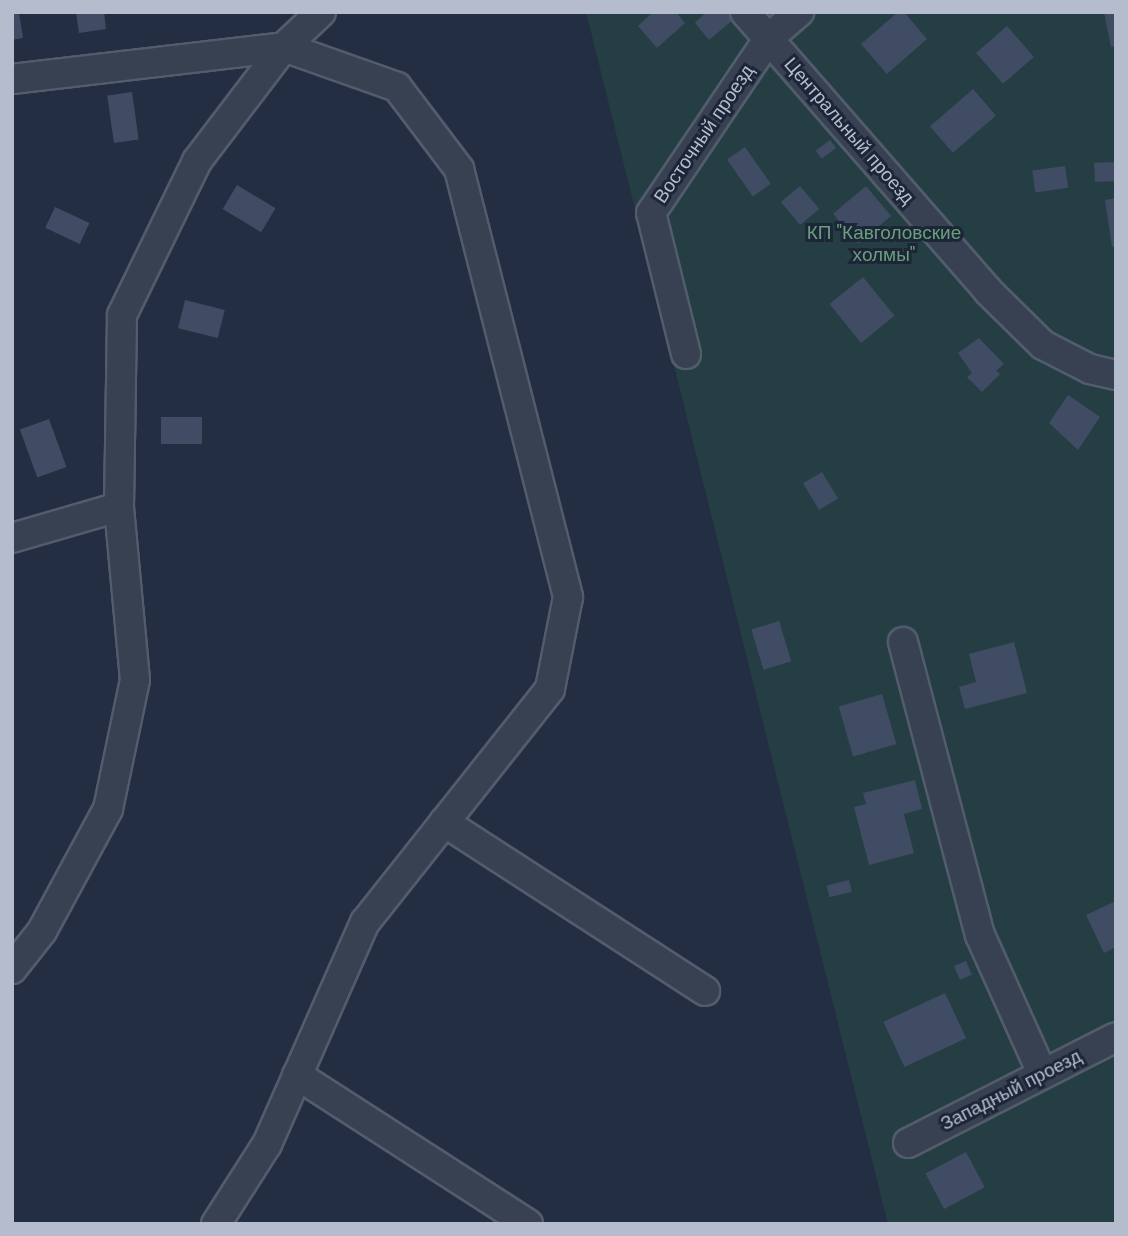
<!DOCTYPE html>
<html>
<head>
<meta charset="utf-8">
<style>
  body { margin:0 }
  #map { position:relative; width:1128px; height:1236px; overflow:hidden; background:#232e43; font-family:"DM Sans",sans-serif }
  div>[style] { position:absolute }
  .green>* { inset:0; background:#253e44 }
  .building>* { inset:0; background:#3f4c63; transform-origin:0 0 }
  .roads { filter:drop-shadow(2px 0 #525c6d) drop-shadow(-2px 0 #525c6d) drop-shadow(0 2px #525c6d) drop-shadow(0 -2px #525c6d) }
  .minor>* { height:28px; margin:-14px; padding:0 14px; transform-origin:14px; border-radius:14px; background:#384152 }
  span { translate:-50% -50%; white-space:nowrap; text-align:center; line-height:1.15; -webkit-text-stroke:6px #1c2638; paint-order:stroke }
  .street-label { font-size:19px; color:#b4bccd }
  .park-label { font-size:19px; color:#69a07a }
  .frame { position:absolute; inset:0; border:14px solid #b4bccd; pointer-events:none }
</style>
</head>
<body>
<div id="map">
  <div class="green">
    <div style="clip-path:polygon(586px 12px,1116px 12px,1116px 1224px,888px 1224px)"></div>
  </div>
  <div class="building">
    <div style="clip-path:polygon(12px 12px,19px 12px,23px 38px,12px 40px)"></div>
    <div style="clip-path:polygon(76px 12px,104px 12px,106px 29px,79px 33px)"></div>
    <div style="clip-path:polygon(653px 12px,676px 12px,685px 23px,657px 48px,638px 26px)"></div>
    <div style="clip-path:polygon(706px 12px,729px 12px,734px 19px,709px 40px,695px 23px)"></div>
    <div style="clip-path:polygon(898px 12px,904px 12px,927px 39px,887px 74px,861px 44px)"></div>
    <div style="clip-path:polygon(1104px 12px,1116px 12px,1116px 46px,1111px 47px)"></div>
    <div style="left:1007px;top:26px;width:41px;height:41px;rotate:49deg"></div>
    <div style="left:973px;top:89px;width:35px;height:57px;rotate:49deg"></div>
    <div style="left:132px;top:92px;width:48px;height:25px;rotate:82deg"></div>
    <div style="left:830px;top:140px;width:10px;height:18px;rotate:53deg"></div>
    <div style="left:745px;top:147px;width:45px;height:22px;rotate:55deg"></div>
    <div style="left:1115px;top:162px;width:19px;height:21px;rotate:87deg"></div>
    <div style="left:1065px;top:166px;width:22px;height:33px;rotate:82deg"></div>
    <div style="left:237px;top:185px;width:45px;height:28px;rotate:31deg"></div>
    <div style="left:800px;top:186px;width:30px;height:25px;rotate:50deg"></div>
    <div style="left:866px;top:186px;width:39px;height:43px;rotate:50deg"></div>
    <div style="clip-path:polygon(1116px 198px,1116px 246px,1112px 247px,1105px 200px)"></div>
    <div style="left:55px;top:207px;width:38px;height:23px;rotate:25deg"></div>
    <div style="left:863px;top:277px;width:50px;height:43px;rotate:51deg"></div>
    <div style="left:185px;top:300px;width:41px;height:29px;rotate:14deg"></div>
    <div style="clip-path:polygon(979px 338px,1004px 364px,996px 371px,1000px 374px,982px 392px,967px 377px,972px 373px,958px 353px)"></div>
    <div style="clip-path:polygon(1068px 395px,1100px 417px,1078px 450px,1049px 423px)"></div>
    <div style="left:161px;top:417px;width:41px;height:27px"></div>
    <div style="left:49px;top:419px;width:51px;height:31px;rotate:70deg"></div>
    <div style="left:822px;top:472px;width:31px;height:22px;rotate:59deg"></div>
    <div style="left:779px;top:621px;width:42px;height:29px;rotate:73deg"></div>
    <div style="clip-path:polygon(1014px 642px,1027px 693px,965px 709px,959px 687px,976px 682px,969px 654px)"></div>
    <div style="left:882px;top:694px;width:52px;height:45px;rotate:74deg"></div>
    <div style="clip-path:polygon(915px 780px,922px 809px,904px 814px,914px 853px,869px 865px,854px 807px,866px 804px,863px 793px)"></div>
    <div style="left:849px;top:880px;width:12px;height:23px;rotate:76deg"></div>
    <div style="clip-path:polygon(1116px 901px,1116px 947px,1104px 953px,1086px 915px)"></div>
    <div style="left:966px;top:961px;width:15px;height:13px;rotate:67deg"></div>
    <div style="left:945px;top:993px;width:50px;height:68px;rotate:65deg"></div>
    <div style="left:966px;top:1152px;width:40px;height:46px;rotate:62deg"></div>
  </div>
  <div class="roads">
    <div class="minor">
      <div style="left:745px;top:12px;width:370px;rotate:48.9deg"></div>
      <div style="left:988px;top:291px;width:77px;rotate:44.5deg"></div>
      <div style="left:1043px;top:345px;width:53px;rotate:27.1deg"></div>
      <div style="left:1090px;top:369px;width:27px;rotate:13deg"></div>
      <div style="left:12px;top:79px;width:274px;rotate:-6.7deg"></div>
      <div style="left:284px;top:47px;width:120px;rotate:19.5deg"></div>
      <div style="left:397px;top:87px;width:103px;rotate:52.9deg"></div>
      <div style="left:459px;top:169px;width:442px;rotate:75.7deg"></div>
      <div style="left:568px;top:597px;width:94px;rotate:101.1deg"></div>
      <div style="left:550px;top:689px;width:298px;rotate:128.4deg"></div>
      <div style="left:365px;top:922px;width:243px;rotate:113.8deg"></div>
      <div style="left:267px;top:1144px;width:95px;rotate:122.5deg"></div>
      <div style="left:686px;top:354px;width:145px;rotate:-103.9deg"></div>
      <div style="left:651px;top:213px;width:211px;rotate:-56deg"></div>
      <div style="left:769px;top:38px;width:40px;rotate:-41deg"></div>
      <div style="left:12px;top:538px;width:111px;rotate:-16.2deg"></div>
      <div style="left:903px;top:642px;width:303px;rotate:75.3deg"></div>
      <div style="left:980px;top:935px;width:151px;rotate:65.8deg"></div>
      <div style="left:444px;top:822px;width:311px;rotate:32.9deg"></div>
      <div style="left:12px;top:969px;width:48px;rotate:-51.7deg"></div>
      <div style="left:42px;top:931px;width:139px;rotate:-61.6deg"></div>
      <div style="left:108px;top:809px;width:132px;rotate:-78.2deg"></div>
      <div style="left:135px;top:680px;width:174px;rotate:-95.3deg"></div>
      <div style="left:119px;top:507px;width:192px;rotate:-89.1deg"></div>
      <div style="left:122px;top:315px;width:171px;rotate:-64deg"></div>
      <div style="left:197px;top:161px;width:143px;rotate:-52.7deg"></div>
      <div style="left:284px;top:47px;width:51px;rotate:-43.4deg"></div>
      <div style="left:297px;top:1075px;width:275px;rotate:32.8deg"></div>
      <div style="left:908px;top:1143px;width:233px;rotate:-27deg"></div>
    </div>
  </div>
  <div class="street-label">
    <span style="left:849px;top:131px;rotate:49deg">Центральный проезд</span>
    <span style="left:704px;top:134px;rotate:-56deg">Восточный проезд</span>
    <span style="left:1011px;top:1090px;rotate:-27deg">Западный проезд</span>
  </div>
  <div class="park-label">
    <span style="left:884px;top:244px">КП "Кавголовские<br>холмы"</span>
  </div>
  <div class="frame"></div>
</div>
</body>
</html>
